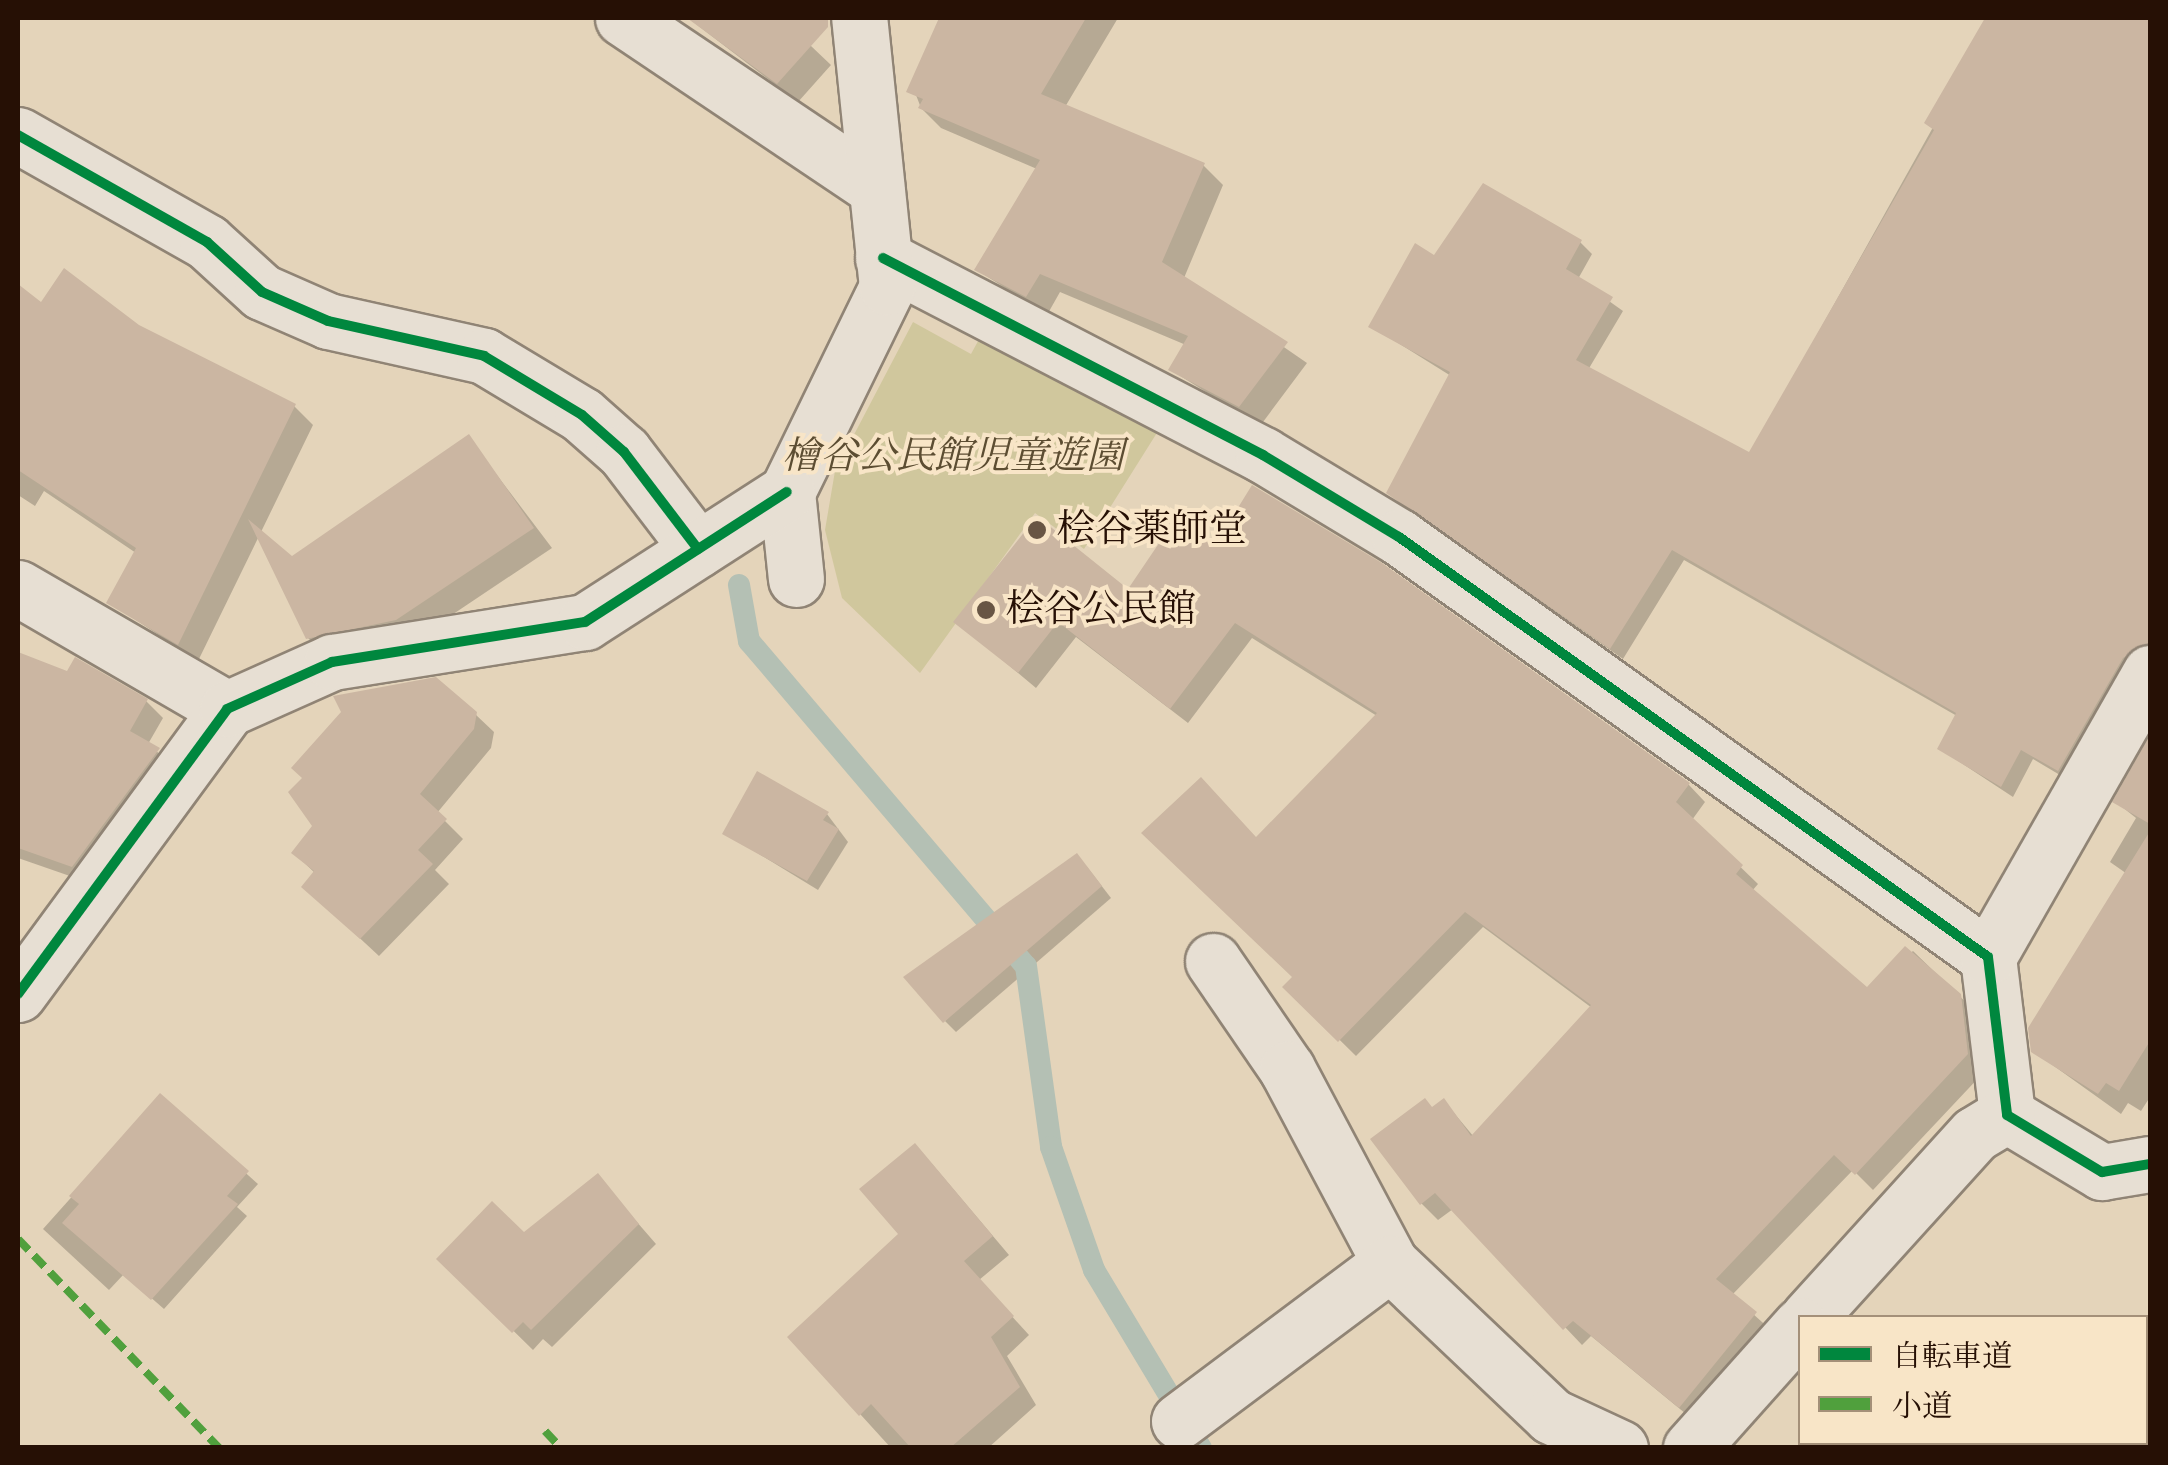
<!DOCTYPE html>
<html>
<head>
<meta charset="utf-8">
<style>
  body { margin:0 }
  #map { position:relative; width:2168px; height:1465px; overflow:hidden; background:#e4d4ba; font-family:Cardo,"Noto Serif JP",serif }
  div>[style] { position:absolute }
  .green>* { inset:0; background:#d0c79d }
  .shadow>* { inset:0; background:#0003 }
  .stream>* { height:22px; margin:-11px; padding:0 11px; transform-origin:11px; border-radius:11px; background:#b4c0b4 }
  .building>* { inset:0; background:#cbb6a2 }
  .roads { filter:drop-shadow(2px 0 #908475) drop-shadow(-2px 0 #908475) drop-shadow(0 2px #908475) drop-shadow(0 -2px #908475) }
  .minor>* { height:55px; margin:-27.5px; padding:0 27.5px; transform-origin:27.5px; border-radius:27.5px; background:#e7dfd3 }
  .quiet>* { height:8px; margin-top:-4px; transform-origin:0; background:repeating-linear-gradient(90deg,#50a03d 0 15px,transparent 0 23px) }
  .cycleway>* { height:10px; margin:-5px; padding:0 5px; transform-origin:5px; border-radius:5px; background:#00873e }
  .dots>* { width:28px; height:28px; translate:-50% -50%; box-sizing:border-box; border:5px solid #f8e5c7; border-radius:50% }
  span { translate:-50% -50%; white-space:nowrap; text-align:center; line-height:1.15; -webkit-text-stroke:8px #f8e5c7; paint-order:stroke }
  .park-label { font-size:38px; color:#5c4d32; font-style:italic }
  .poi-label { font-size:38px; color:#261005 }
  .left { translate:0 -50%; text-align:left }
  .frame { position:absolute; inset:0; border:20px solid #261005; pointer-events:none }
  .legend { position:absolute; left:1798px; top:1315px; width:350px; height:130px; box-sizing:border-box; background:#f8e5c7; border:2px solid #a49079; margin:0; padding:12px 18px; list-style:none; font-size:30px; color:#261005 }
  .legend li { display:flex; align-items:center; gap:20px; height:50px }
  .legend b { width:50px; border:2px solid #a49079 }
</style>
</head>
<body>
<div id="map">
  <div class="green">
    <div style="clip-path:polygon(913px 322px,971px 354px,983px 332px,1160px 428px,1084px 549px,1035px 513px,920px 673px,842px 598px,825px 530px,835px 471px)"></div>
  </div>
  <div class="shadow">
    <div style="clip-path:polygon(688px 18px,798px 18px,790px 26px,831px 65px,798px 102px)"></div>
    <div style="clip-path:polygon(962px 18px,1118px 18px,1065px 107px,1203px 165px,1223px 185px,1184px 278px,1307px 363px,1260px 426px,1171px 370px,1186px 345px,1060px 292px,1047px 315px,977px 270px,1037px 169px,941px 128px,921px 108px,916px 95px)"></div>
    <div style="clip-path:polygon(1994px 18px,2150px 18px,2150px 659px,2070px 781px,2033px 759px,2013px 797px,1940px 749px,1957px 716px,1684px 560px,1623px 659px,1401px 504px,1389px 492px,1451px 376px,1371px 326px,1434px 258px,1580px 242px,1592px 254px,1578px 279px,1623px 311px,1588px 370px,1750px 455px)"></div>
    <div style="clip-path:polygon(21px 290px,41px 306px,137px 327px,294px 406px,313px 425px,261px 532px,292px 559px,468px 437px,552px 548px,416px 639px,328px 658px,308px 638px,259px 536px,198px 661px,130px 616px,136px 553px,44px 491px,35px 506px,18px 495px)"></div>
    <div style="clip-path:polygon(1216px 548px,1380px 565px,1689px 785px,1705px 802px,1692px 820px,1758px 884px,1752px 891px,1867px 990px,1913px 951px,1977px 1013px,1984px 1072px,1873px 1190px,1853px 1170px,1732px 1295px,1772px 1331px,1697px 1423px,1591px 1336px,1582px 1345px,1453px 1209px,1438px 1220px,1421px 1203px,1433px 1109px,1444px 1101px,1474px 1137px,1592px 1008px,1483px 927px,1356px 1056px,1286px 987px,1295px 977px,1257px 840px,1377px 716px,1252px 638px,1188px 723px,1076px 637px,1036px 688px,957px 622px,1129px 593px)"></div>
    <div style="clip-path:polygon(18px 655px,146px 701px,163px 718px,148px 744px,175px 767px,90px 883px,18px 858px)"></div>
    <div style="clip-path:polygon(475px 714px,494px 732px,491px 748px,437px 813px,463px 839px,435px 870px,449px 884px,379px 956px,323px 904px,316px 874px,294px 853px)"></div>
    <div style="clip-path:polygon(2150px 740px,2150px 890px,2110px 862px,2136px 818px,2116px 802px)"></div>
    <div style="clip-path:polygon(827px 814px,848px 842px,818px 890px,725px 833px)"></div>
    <div style="clip-path:polygon(1087px 867px,1111px 898px,956px 1032px,945px 1021px)"></div>
    <div style="clip-path:polygon(2099px 919px,2150px 950px,2150px 1097px,2141px 1111px,2128px 1103px,2121px 1114px,2033px 1051px)"></div>
    <div style="clip-path:polygon(161px 1097px,258px 1184px,237px 1207px,247px 1216px,164px 1309px,124px 1274px,109px 1290px,43px 1229px)"></div>
    <div style="clip-path:polygon(932px 1164px,1009px 1255px,979px 1280px,1029px 1335px,1007px 1356px,1036px 1405px,988px 1448px,891px 1448px,790px 1337px,902px 1234px)"></div>
    <div style="clip-path:polygon(597px 1176px,656px 1244px,552px 1347px,543px 1339px,533px 1350px,440px 1259px,524px 1235px)"></div>
  </div>
  <div class="stream">
    <div style="left:739px;top:585px;width:57px;rotate:79.9deg"></div>
    <div style="left:749px;top:641px;width:427px;rotate:49.6deg"></div>
    <div style="left:1026px;top:966px;width:183px;rotate:82.1deg"></div>
    <div style="left:1051px;top:1147px;width:130px;rotate:70.7deg"></div>
    <div style="left:1094px;top:1270px;width:208px;rotate:59deg"></div>
  </div>
  <div class="building">
    <div style="clip-path:polygon(687px 18px,828px 18px,828px 27px,777px 84px)"></div>
    <div style="clip-path:polygon(939px 18px,1086px 18px,1041px 94px,1205px 163px,1162px 262px,1288px 342px,1239px 407px,1168px 370px,1188px 336px,1040px 274px,1026px 297px,974px 270px,1040px 160px,918px 108px,923px 99px,906px 92px)"></div>
    <div style="clip-path:polygon(1985px 18px,2150px 18px,2150px 642px,2123px 658px,2058px 771px,2021px 750px,2001px 787px,1937px 749px,1956px 713px,1672px 550px,1610px 649px,1386px 493px,1450px 372px,1368px 327px,1415px 243px,1434px 255px,1483px 183px,1582px 240px,1566px 269px,1613px 297px,1576px 360px,1749px 452px,1934px 130px,1924px 123px)"></div>
    <div style="clip-path:polygon(64px 268px,139px 325px,296px 404px,178px 645px,106px 603px,136px 548px,18px 470px,18px 284px,41px 302px)"></div>
    <div style="clip-path:polygon(469px 434px,534px 528px,396px 620px,306px 639px,248px 519px,292px 556px)"></div>
    <div style="clip-path:polygon(1252px 485px,1382px 563px,1690px 783px,1676px 802px,1743px 865px,1736px 874px,1867px 987px,1905px 946px,1961px 994px,1968px 1054px,1855px 1175px,1834px 1155px,1716px 1279px,1757px 1312px,1679px 1408px,1573px 1321px,1563px 1330px,1435px 1193px,1420px 1205px,1370px 1139px,1425px 1098px,1432px 1107px,1444px 1098px,1471px 1136px,1591px 1005px,1465px 912px,1338px 1042px,1282px 987px,1292px 977px,1141px 833px,1201px 777px,1256px 837px,1377px 713px,1235px 623px,1170px 709px,1058px 622px,1018px 673px,953px 622px,1037px 516px,1128px 589px,1172px 524px,1215px 545px)"></div>
    <div style="clip-path:polygon(18px 652px,67px 671px,75px 657px,148px 699px,130px 731px,160px 748px,72px 867px,18px 848px)"></div>
    <div style="clip-path:polygon(436px 677px,477px 712px,474px 729px,420px 794px,447px 819px,418px 850px,433px 864px,360px 939px,301px 887px,314px 871px,291px 853px,312px 826px,288px 792px,302px 778px,291px 768px,341px 712px,333px 696px)"></div>
    <div style="clip-path:polygon(2150px 735px,2150px 824px,2112px 802px)"></div>
    <div style="clip-path:polygon(757px 771px,829px 812px,823px 820px,839px 829px,807px 881px,722px 834px)"></div>
    <div style="clip-path:polygon(2150px 831px,2150px 1041px,2119px 1091px,2106px 1083px,2098px 1094px,2031px 1052px,2028px 1028px)"></div>
    <div style="clip-path:polygon(1077px 853px,1102px 886px,943px 1023px,903px 977px)"></div>
    <div style="clip-path:polygon(160px 1093px,249px 1171px,227px 1196px,238px 1204px,151px 1300px,62px 1223px,79px 1204px,69px 1196px)"></div>
    <div style="clip-path:polygon(915px 1143px,993px 1236px,964px 1261px,1014px 1316px,991px 1337px,1020px 1387px,950px 1448px,911px 1448px,871px 1404px,859px 1416px,787px 1337px,898px 1234px,859px 1189px)"></div>
    <div style="clip-path:polygon(598px 1173px,639px 1224px,531px 1330px,523px 1322px,512px 1333px,436px 1259px,492px 1201px,524px 1232px)"></div>
  </div>
  <div class="roads">
    <div class="minor">
      <div style="left:623px;top:18px;width:305px;rotate:33.9deg"></div>
      <div style="left:18px;top:135px;width:217px;rotate:29.5deg"></div>
      <div style="left:207px;top:242px;width:74px;rotate:42.3deg"></div>
      <div style="left:262px;top:292px;width:72px;rotate:23.7deg"></div>
      <div style="left:328px;top:321px;width:160px;rotate:12.6deg"></div>
      <div style="left:484px;top:356px;width:114px;rotate:31deg"></div>
      <div style="left:582px;top:415px;width:56px;rotate:41.4deg"></div>
      <div style="left:624px;top:452px;width:122px;rotate:52.7deg"></div>
      <div style="left:883px;top:258px;width:428px;rotate:27.4deg"></div>
      <div style="left:1263px;top:455px;width:159px;rotate:31.1deg"></div>
      <div style="left:1399px;top:537px;width:723px;rotate:35.49deg"></div>
      <div style="left:1988px;top:957px;width:159px;rotate:83.1deg"></div>
      <div style="left:2007px;top:1115px;width:111px;rotate:31deg"></div>
      <div style="left:2102px;top:1172px;width:49px;rotate:-9.5deg"></div>
      <div style="left:796px;top:579px;width:87px;rotate:-95.9deg"></div>
      <div style="left:787px;top:492px;width:228px;rotate:-64deg"></div>
      <div style="left:887px;top:287px;width:270px;rotate:-95.9deg"></div>
      <div style="left:18px;top:588px;width:241px;rotate:30.1deg"></div>
      <div style="left:1988px;top:957px;width:327px;rotate:-60.3deg"></div>
      <div style="left:1213px;top:961px;width:131px;rotate:55.6deg"></div>
      <div style="left:1287px;top:1069px;width:220px;rotate:62deg"></div>
      <div style="left:1390px;top:1263px;width:222px;rotate:43.5deg"></div>
      <div style="left:1551px;top:1416px;width:76px;rotate:24.9deg"></div>
      <div style="left:18px;top:994px;width:353px;rotate:-53.7deg"></div>
      <div style="left:227px;top:709px;width:115px;rotate:-24.1deg"></div>
      <div style="left:332px;top:662px;width:256px;rotate:-9deg"></div>
      <div style="left:585px;top:622px;width:240px;rotate:-32.8deg"></div>
      <div style="left:1808px;top:1318px;width:248px;rotate:-47.8deg"></div>
      <div style="left:1975px;top:1134px;width:37px;rotate:-31deg"></div>
      <div style="left:1179px;top:1421px;width:264px;rotate:-36.8deg"></div>
      <div style="left:1691px;top:1448px;width:164px;rotate:-48.2deg"></div>
    </div>
  </div>
  <div class="quiet">
    <div style="left:18px;top:1239px;width:290px;rotate:46.1deg"></div>
    <div style="left:545px;top:1431px;width:23px;rotate:47deg"></div>
  </div>
  <div class="cycleway">
    <div style="left:18px;top:135px;width:217px;rotate:29.5deg"></div>
    <div style="left:207px;top:242px;width:74px;rotate:42.3deg"></div>
    <div style="left:262px;top:292px;width:72px;rotate:23.7deg"></div>
    <div style="left:328px;top:321px;width:160px;rotate:12.6deg"></div>
    <div style="left:484px;top:356px;width:114px;rotate:31deg"></div>
    <div style="left:582px;top:415px;width:56px;rotate:41.4deg"></div>
    <div style="left:624px;top:452px;width:122px;rotate:52.7deg"></div>
    <div style="left:883px;top:258px;width:428px;rotate:27.4deg"></div>
    <div style="left:1263px;top:455px;width:159px;rotate:31.1deg"></div>
    <div style="left:1399px;top:537px;width:723px;rotate:35.49deg"></div>
    <div style="left:1988px;top:957px;width:159px;rotate:83.1deg"></div>
    <div style="left:2007px;top:1115px;width:111px;rotate:31deg"></div>
    <div style="left:2102px;top:1172px;width:49px;rotate:-9.5deg"></div>
    <div style="left:18px;top:994px;width:353px;rotate:-53.7deg"></div>
    <div style="left:227px;top:709px;width:115px;rotate:-24.1deg"></div>
    <div style="left:332px;top:662px;width:256px;rotate:-9deg"></div>
    <div style="left:585px;top:622px;width:240px;rotate:-32.8deg"></div>
  </div>
  <div class="dots">
    <div style="left:1037px;top:530px;background:#685544"></div>
    <div style="left:986px;top:610px;background:#685544"></div>
  </div>
  <div class="park-label">
    <span style="left:953px;top:457px">檜谷公民館児童遊園</span>
  </div>
  <div class="poi-label">
    <span class="left" style="left:1057px;top:530px">桧谷薬師堂</span>
    <span class="left" style="left:1006px;top:610px">桧谷公民館</span>
  </div>
  <div class="frame"></div>
  <ul class="legend">
  <li><b style="height:12px;background:#00873e"></b>自転車道</li>
  <li><b style="height:12px;background:#50a03d"></b>小道</li>
  </ul>
</div>
</body>
</html>
